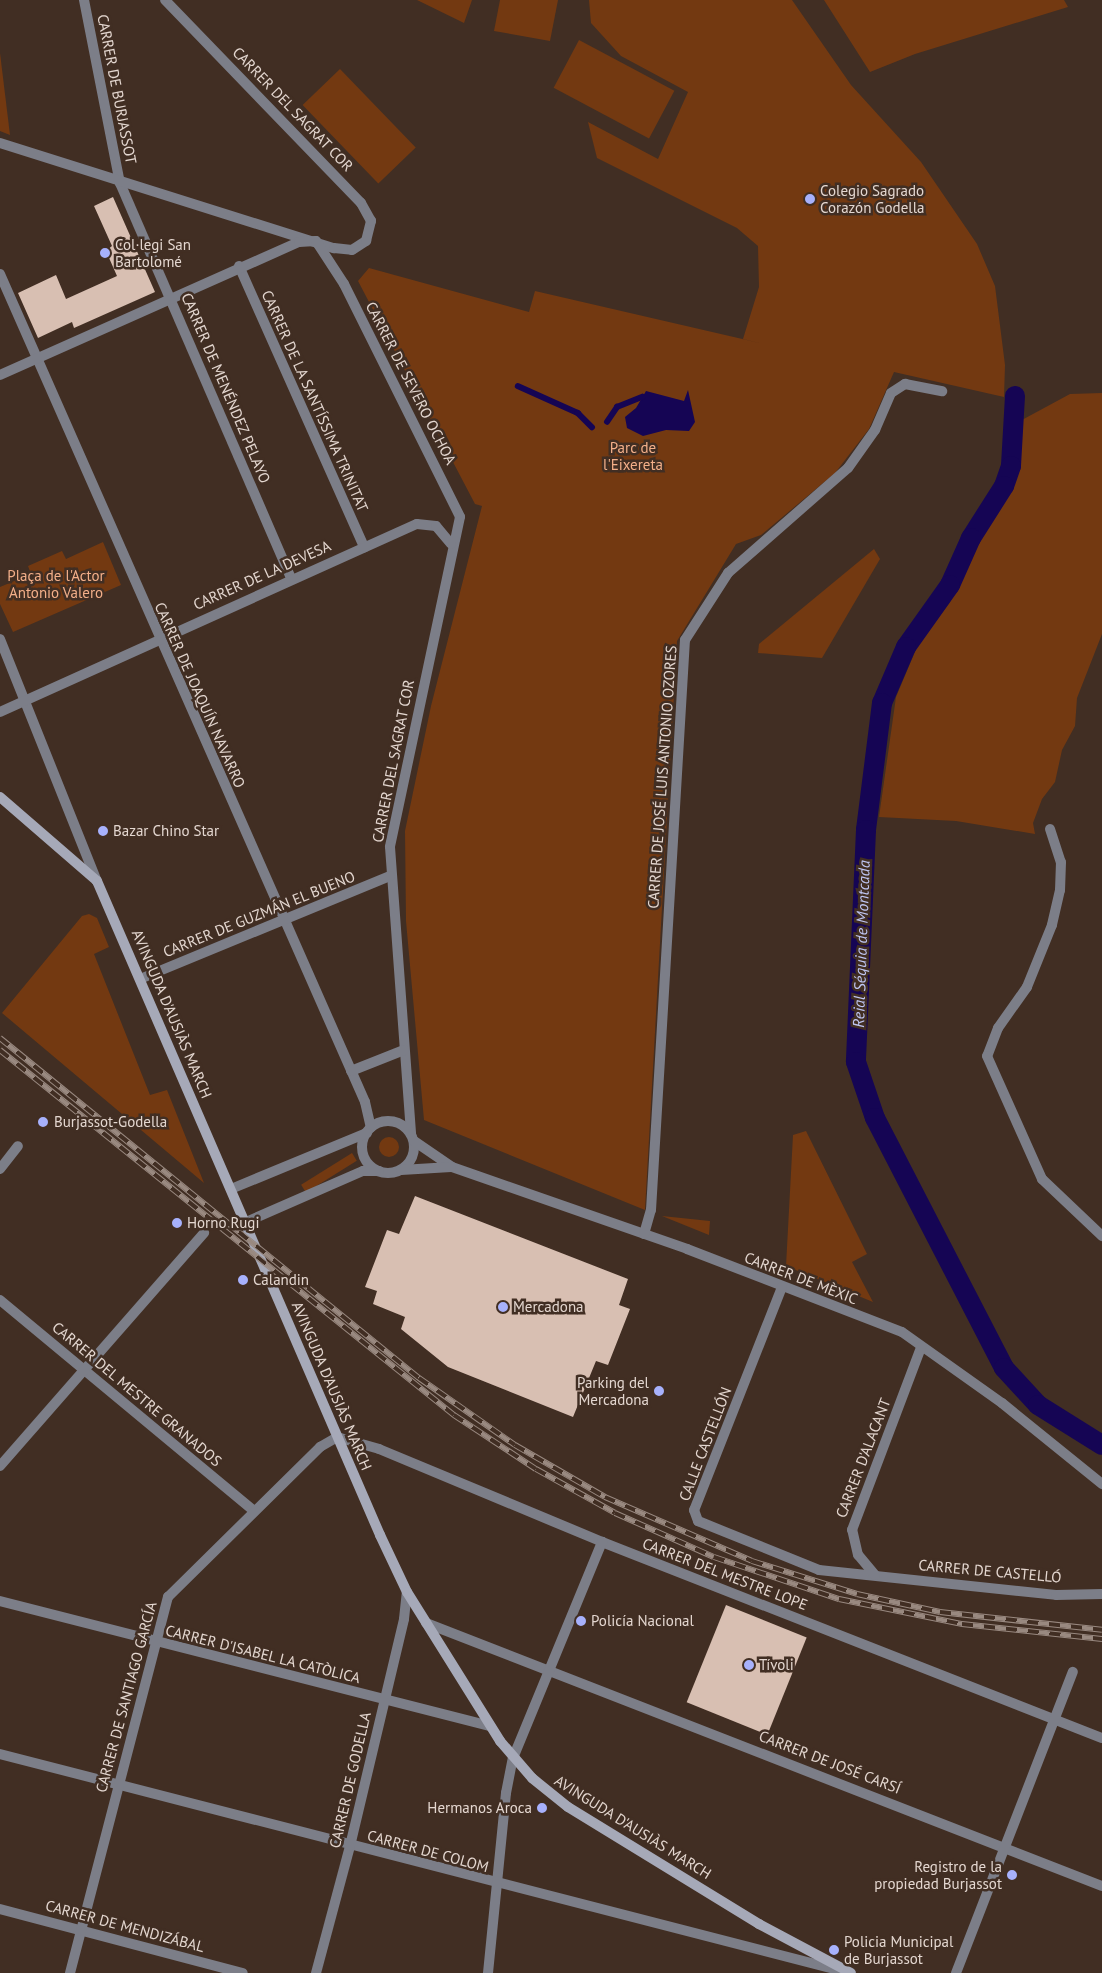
<!DOCTYPE html>
<html>
<head>
<meta charset="utf-8">
<style>
  body { margin:0 }
  #map { position:relative; width:1102px; height:1973px; overflow:hidden; background:#412e23; font-family:"PT Sans",sans-serif }
  div>[style] { position:absolute }
  .green>* { inset:0; background:#733911; transform-origin:0 0 }
  .round { border-radius:50% }
  .water>* { inset:0; background:#150554 }
  .stream>* { height:5.5px; margin:-2.75px; padding:0 2.75px; transform-origin:2.75px; border-radius:2.75px; background:#150554 }
  .canal>* { height:20px; margin:-10px; padding:0 10px; transform-origin:10px; border-radius:10px; background:#150554 }
  .building>* { inset:0; background:#d8bfb2; transform-origin:0 0 }
  .street>* { height:10px; margin:-5px; padding:0 5px; transform-origin:5px; border-radius:5px; background:#7c7e88 }
  .street>.ring { margin:-5px; padding:0; box-sizing:content-box; background:none; border:10px solid #7c7e88; border-radius:50% }
  .secondary>* { height:10px; margin:-5px; padding:0 5px; transform-origin:5px; border-radius:5px; background:#a6a9b8 }
  .rail>* { height:5.5px; margin-top:-2.75px; transform-origin:0; background:repeating-linear-gradient(90deg,#412e23 0 11px,#998980 0 22px); box-sizing:border-box; border-block:1px solid #998980 }
  .dots>* { width:14px; height:14px; translate:-50% -50%; box-sizing:border-box; border:2px solid #412e23; border-radius:50% }
  span { translate:-50% -50%; white-space:nowrap; text-align:center; line-height:1.15; -webkit-text-stroke:5px #412e23; paint-order:stroke }
  .street-label { font-size:15px; color:#e4d7d0 }
  .poi-label { font-size:15px; color:#e4d7d0 }
  .left { translate:0 -50%; text-align:left }
  .right { translate:-100% -50%; text-align:right }
  .park-label { font-size:15px; color:#f3af89 }
  .water-label { font-size:16px; color:#bec5f2; font-style:italic }
</style>
</head>
<body>
<div id="map">
  <div class="green">
    <div style="clip-path:polygon(417px 0,472px 0,464px 23px)"></div>
    <div style="clip-path:polygon(500px 0,558px 0,550px 41px,494px 31px)"></div>
    <div style="clip-path:polygon(589px 0,792px 0,851px 85px,921px 162px,977px 244px,995px 286px,1005px 365px,1004px 397px,894px 372px,869px 429px,835px 473px,761px 535px,736px 544px,677px 641px,645px 1210px,424px 1120px,406px 921px,405px 831px,431px 706px,482px 506px,475px 504px,358px 281px,369px 268px,529px 312px,535px 291px,799px 352px,743px 339px,759px 287px,758px 246px,737px 228px,597px 158px,588px 122px,658px 159px,688px 92px,621px 56px,591px 23px)"></div>
    <div style="clip-path:polygon(824px 0,1064px 0,1068px 7px,915px 54px,870px 72px)"></div>
    <div style="left:579px;top:40px;width:108px;height:54px;rotate:28deg"></div>
    <div style="clip-path:polygon(0 53px,10px 135px,0 131px)"></div>
    <div style="left:340px;top:69px;width:109px;height:52px;rotate:46deg"></div>
    <div style="clip-path:polygon(1102px 393px,1102px 634px,1077px 698px,1075px 726px,1062px 750px,1055px 782px,1042px 799px,1033px 823px,1035px 834px,956px 821px,879px 817px,896px 697px,917px 647px,950px 602px,976px 543px,1017px 476px,1020px 421px,1070px 394px)"></div>
    <div style="clip-path:polygon(103px 542px,121px 585px,13px 632px,0 604px,0 587px,31px 574px,28px 566px,62px 551px,66px 559px)"></div>
    <div style="clip-path:polygon(874px 549px,880px 559px,822px 658px,758px 653px,759px 644px)"></div>
    <div style="clip-path:polygon(89px 914px,97px 918px,109px 947px,94px 954px,150px 1095px,167px 1090px,204px 1183px,2px 1013px,82px 916px)"></div>
    <div style="clip-path:polygon(806px 1131px,867px 1254px,852px 1262px,873px 1302px,786px 1266px,793px 1135px)"></div>
    <div class="round" style="left:379px;top:1137px;width:20px;height:20px"></div>
    <div style="left:352px;top:1153px;width:9px;height:60px;rotate:58deg"></div>
    <div style="clip-path:polygon(662px 1216px,710px 1221px,709px 1235px)"></div>
  </div>
  <div class="water">
    <div style="clip-path:polygon(688px 390px,695px 422px,689px 431px,666px 430px,643px 436px,627px 428px,625px 417px,636px 408px,646px 391px,684px 401px)"></div>
  </div>
  <div class="stream">
    <div style="left:518px;top:386px;width:66px;rotate:24.2deg"></div>
    <div style="left:578px;top:413px;width:20px;rotate:45deg"></div>
    <div style="left:607px;top:422px;width:18px;rotate:-56deg"></div>
    <div style="left:617px;top:407px;width:27px;rotate:-22deg"></div>
    <div style="left:941px;top:1249px;width:1px"></div>
  </div>
  <div class="canal">
    <div style="left:1015px;top:396px;width:70px;rotate:93.3deg"></div>
    <div style="left:1011px;top:466px;width:21px;rotate:109deg"></div>
    <div style="left:1004px;top:486px;width:62px;rotate:122.4deg"></div>
    <div style="left:971px;top:538px;width:51px;rotate:114.1deg"></div>
    <div style="left:950px;top:585px;width:76px;rotate:125.4deg"></div>
    <div style="left:906px;top:647px;width:61px;rotate:113.2deg"></div>
    <div style="left:882px;top:703px;width:128px;rotate:97.2deg"></div>
    <div style="left:866px;top:830px;width:232px;rotate:92.5deg"></div>
    <div style="left:856px;top:1062px;width:59px;rotate:71.3deg"></div>
    <div style="left:875px;top:1118px;width:281px;rotate:62.7deg"></div>
    <div style="left:1004px;top:1368px;width:50px;rotate:47.4deg"></div>
    <div style="left:1038px;top:1405px;width:75px;rotate:32deg"></div>
  </div>
  <div class="building">
    <div style="clip-path:polygon(113px 197px,155px 292px,74px 328px,72px 322px,38px 338px,18px 293px,56px 275px,66px 299px,117px 276px,106px 251px,112px 246px,94px 206px)"></div>
    <div style="clip-path:polygon(415px 1196px,628px 1279px,619px 1305px,630px 1309px,608px 1365px,596px 1361px,573px 1417px,448px 1367px,401px 1329px,405px 1317px,373px 1304px,377px 1291px,365px 1287px,387px 1230px,399px 1234px)"></div>
    <div style="left:726px;top:1605px;width:87px;height:105px;rotate:22deg"></div>
  </div>
  <div class="street">
    <div style="left:84px;top:0;width:187px;rotate:78.9deg"></div>
    <div style="left:120px;top:183px;width:430px;rotate:66.6deg"></div>
    <div style="left:0;top:143px;width:350px;rotate:17.5deg"></div>
    <div style="left:334px;top:248px;width:18px;rotate:6deg"></div>
    <div style="left:352px;top:250px;width:17px;rotate:-33deg"></div>
    <div style="left:366px;top:241px;width:21px;rotate:-76deg"></div>
    <div style="left:371px;top:221px;width:21px;rotate:-119deg"></div>
    <div style="left:361px;top:203px;width:282px;rotate:-134deg"></div>
    <div style="left:239px;top:266px;width:308px;rotate:66deg"></div>
    <div style="left:0;top:274px;width:905px;rotate:66.21deg"></div>
    <div style="left:365px;top:1102px;width:26px;rotate:77deg"></div>
    <div style="left:0;top:375px;width:327px;rotate:-24deg"></div>
    <div style="left:299px;top:242px;width:17px;rotate:-3deg"></div>
    <div style="left:316px;top:241px;width:51px;rotate:56.9deg"></div>
    <div style="left:344px;top:284px;width:260px;rotate:63.5deg"></div>
    <div style="left:460px;top:517px;width:337px;rotate:102deg"></div>
    <div style="left:390px;top:847px;width:288px;rotate:85.8deg"></div>
    <div style="left:0;top:639px;width:261px;rotate:68.2deg"></div>
    <div style="left:0;top:712px;width:457px;rotate:-24.3deg"></div>
    <div style="left:417px;top:524px;width:19px;rotate:6deg"></div>
    <div style="left:436px;top:526px;width:23px;rotate:50deg"></div>
    <div style="left:1050px;top:829px;width:35px;rotate:72deg"></div>
    <div style="left:1061px;top:862px;width:28px;rotate:92deg"></div>
    <div style="left:1060px;top:890px;width:36px;rotate:103deg"></div>
    <div style="left:1052px;top:925px;width:67px;rotate:112deg"></div>
    <div style="left:1027px;top:987px;width:50px;rotate:125.3deg"></div>
    <div style="left:998px;top:1028px;width:30px;rotate:111deg"></div>
    <div style="left:987px;top:1056px;width:135px;rotate:65.9deg"></div>
    <div style="left:1042px;top:1179px;width:83px;rotate:43.5deg"></div>
    <div style="left:140px;top:979px;width:270px;rotate:-22.4deg"></div>
    <div style="left:351px;top:1071px;width:57px;rotate:-21.6deg"></div>
    <div class="ring" style="left:362px;top:1121px;width:42px;height:42px"></div>
    <div style="left:414px;top:1141px;width:46px;rotate:34.4deg"></div>
    <div style="left:452px;top:1167px;width:249px;rotate:19.2deg"></div>
    <div style="left:687px;top:1249px;width:230px;rotate:21.1deg"></div>
    <div style="left:902px;top:1332px;width:123px;rotate:35.4deg"></div>
    <div style="left:1002px;top:1403px;width:129px;rotate:39deg"></div>
    <div style="left:0;top:1169px;width:29px;rotate:-52deg"></div>
    <div style="left:401px;top:1170px;width:50px;rotate:-3.4deg"></div>
    <div style="left:231px;top:1189px;width:147px;rotate:-22.4deg"></div>
    <div style="left:246px;top:1222px;width:128px;rotate:-23.6deg"></div>
    <div style="left:363px;top:1171px;width:16px"></div>
    <div style="left:644px;top:1234px;width:25px;rotate:-74deg"></div>
    <div style="left:651px;top:1210px;width:571px;rotate:-86.59deg"></div>
    <div style="left:685px;top:640px;width:80px;rotate:-57.3deg"></div>
    <div style="left:728px;top:573px;width:159px;rotate:-41.2deg"></div>
    <div style="left:848px;top:468px;width:47px;rotate:-54.6deg"></div>
    <div style="left:875px;top:430px;width:40px;rotate:-66.6deg"></div>
    <div style="left:891px;top:393px;width:17px;rotate:-33deg"></div>
    <div style="left:905px;top:384px;width:38px;rotate:11deg"></div>
    <div style="left:782px;top:1287px;width:240px;rotate:111.5deg"></div>
    <div style="left:694px;top:1510px;width:12px;rotate:70deg"></div>
    <div style="left:698px;top:1521px;width:131px;rotate:22deg"></div>
    <div style="left:819px;top:1570px;width:238px;rotate:6deg"></div>
    <div style="left:1056px;top:1595px;width:46px;rotate:-1.2deg"></div>
    <div style="left:0;top:1300px;width:330px;rotate:39.7deg"></div>
    <div style="left:0;top:1466px;width:310px;rotate:-48.8deg"></div>
    <div style="left:875px;top:1575px;width:26px;rotate:-130deg"></div>
    <div style="left:858px;top:1555px;width:26px;rotate:-103deg"></div>
    <div style="left:852px;top:1530px;width:196px;rotate:-69.3deg"></div>
    <div style="left:0;top:1601px;width:506px;rotate:14.31deg"></div>
    <div style="left:426px;top:1623px;width:725px;rotate:21.26deg"></div>
    <div style="left:0;top:1754px;width:874px;rotate:14.45deg"></div>
    <div style="left:0;top:1909px;width:251px;rotate:14.8deg"></div>
    <div style="left:70px;top:1973px;width:389px;rotate:-75.4deg"></div>
    <div style="left:168px;top:1597px;width:214px;rotate:-44.6deg"></div>
    <div style="left:320px;top:1447px;width:20px;rotate:-30deg"></div>
    <div style="left:337px;top:1437px;width:44px;rotate:15.9deg"></div>
    <div style="left:379px;top:1449px;width:242px;rotate:22.6deg"></div>
    <div style="left:602px;top:1542px;width:537px;rotate:21.41deg"></div>
    <div style="left:316px;top:1973px;width:131px;rotate:-75deg"></div>
    <div style="left:350px;top:1846px;width:233px;rotate:-76.6deg"></div>
    <div style="left:404px;top:1619px;width:27px;rotate:-84deg"></div>
    <div style="left:488px;top:1973px;width:181px;rotate:-84.3deg"></div>
    <div style="left:506px;top:1793px;width:36px;rotate:-79deg"></div>
    <div style="left:513px;top:1758px;width:234px;rotate:-67.6deg"></div>
    <div style="left:956px;top:1973px;width:323px;rotate:-68.8deg"></div>
  </div>
  <div class="secondary">
    <div style="left:0;top:797px;width:128px;rotate:40.9deg"></div>
    <div style="left:97px;top:881px;width:713px;rotate:66.6deg"></div>
    <div style="left:380px;top:1535px;width:63px;rotate:64.7deg"></div>
    <div style="left:407px;top:1592px;width:176px;rotate:58deg"></div>
    <div style="left:500px;top:1741px;width:49px;rotate:49.1deg"></div>
    <div style="left:532px;top:1778px;width:46px;rotate:38.9deg"></div>
    <div style="left:568px;top:1807px;width:224px;rotate:31.5deg"></div>
    <div style="left:759px;top:1924px;width:104px;rotate:28deg"></div>
  </div>
  <div class="rail">
    <div style="left:0;top:1038px;width:540px;rotate:39.06deg"></div>
    <div style="left:419px;top:1378px;width:117px;rotate:34.9deg"></div>
    <div style="left:515px;top:1445px;width:104px;rotate:30deg"></div>
    <div style="left:605px;top:1497px;width:160px;rotate:23.5deg"></div>
    <div style="left:752px;top:1561px;width:110px;rotate:17.4deg"></div>
    <div style="left:857px;top:1594px;width:85px;rotate:12.2deg"></div>
    <div style="left:940px;top:1612px;width:163px;rotate:6.3deg"></div>
    <div style="left:0;top:1050px;width:583px;rotate:38.8deg"></div>
    <div style="left:454px;top:1415px;width:98px;rotate:33.4deg"></div>
    <div style="left:536px;top:1469px;width:90px;rotate:29.1deg"></div>
    <div style="left:615px;top:1513px;width:108px;rotate:24deg"></div>
    <div style="left:714px;top:1557px;width:132px;rotate:18.6deg"></div>
    <div style="left:839px;top:1599px;width:126px;rotate:11.5deg"></div>
    <div style="left:962px;top:1624px;width:141px;rotate:6.1deg"></div>
  </div>
  <div class="dots">
    <div style="left:810px;top:199px;background:#a7b1fc"></div>
    <div style="left:105px;top:253px;background:#a7b1fc"></div>
    <div style="left:103px;top:831px;background:#a7b1fc"></div>
    <div style="left:43px;top:1122px;background:#a7b1fc"></div>
    <div style="left:177px;top:1223px;background:#a7b1fc"></div>
    <div style="left:243px;top:1280px;background:#a7b1fc"></div>
    <div style="left:503px;top:1307px;background:#a7b1fc"></div>
    <div style="left:659px;top:1391px;background:#a7b1fc"></div>
    <div style="left:581px;top:1621px;background:#a7b1fc"></div>
    <div style="left:749px;top:1665px;background:#a7b1fc"></div>
    <div style="left:542px;top:1808px;background:#a7b1fc"></div>
    <div style="left:1012px;top:1875px;background:#a7b1fc"></div>
    <div style="left:834px;top:1950px;background:#a7b1fc"></div>
  </div>
  <div class="street-label">
    <span style="left:117px;top:89px;rotate:79deg">CARRER DE BURJASSOT</span>
    <span style="left:293px;top:109px;rotate:46deg">CARRER DEL SAGRAT COR</span>
    <span style="left:411px;top:383px;rotate:63deg">CARRER DE SEVERO OCHOA</span>
    <span style="left:226px;top:388px;rotate:67deg">CARRER DE MENÉNDEZ PELAYO</span>
    <span style="left:315px;top:401px;rotate:66deg">CARRER DE LA SANTÍSSIMA TRINITAT</span>
    <span style="left:262px;top:575px;rotate:-24deg">CARRER DE LA DEVESA</span>
    <span style="left:200px;top:695px;rotate:66deg">CARRER DE JOAQUÍN NAVARRO</span>
    <span style="left:393px;top:761px;rotate:-79deg">CARRER DEL SAGRAT COR</span>
    <span style="left:662px;top:777px;rotate:-86deg">CARRER DE JOSÉ LUIS ANTONIO OZORES</span>
    <span style="left:259px;top:914px;rotate:-22deg">CARRER DE GUZMÁN EL BUENO</span>
    <span style="left:172px;top:1014px;rotate:67deg">AVINGUDA D'AUSIÀS MARCH</span>
    <span style="left:801px;top:1278px;rotate:21deg">CARRER DE MÈXIC</span>
    <span style="left:332px;top:1386px;rotate:67deg">AVINGUDA D'AUSIÀS MARCH</span>
    <span style="left:137px;top:1394px;rotate:40deg">CARRER DEL MESTRE GRANADOS</span>
    <span style="left:705px;top:1444px;rotate:-69deg">CALLE CASTELLÓN</span>
    <span style="left:863px;top:1458px;rotate:-69deg">CARRER D'ALACANT</span>
    <span style="left:990px;top:1571px;rotate:5deg">CARRER DE CASTELLÓ</span>
    <span style="left:725px;top:1574px;rotate:21deg">CARRER DEL MESTRE LOPE</span>
    <span style="left:263px;top:1654px;rotate:14deg">CARRER D'ISABEL LA CATÒLICA</span>
    <span style="left:126px;top:1697px;rotate:-75deg">CARRER DE SANTIAGO GARCÍA</span>
    <span style="left:830px;top:1762px;rotate:21deg">CARRER DE JOSÉ CARSÍ</span>
    <span style="left:350px;top:1780px;rotate:-77deg">CARRER DE GODELLA</span>
    <span style="left:633px;top:1827px;rotate:32deg">AVINGUDA D'AUSIÀS MARCH</span>
    <span style="left:428px;top:1851px;rotate:15deg">CARRER DE COLOM</span>
    <span style="left:125px;top:1926px;rotate:15deg">CARRER DE MENDIZÁBAL</span>
  </div>
  <div class="poi-label">
    <span class="left" style="left:820px;top:199px">Colegio Sagrado<br>Corazón Godella</span>
    <span class="left" style="left:115px;top:253px">Col·legi San<br>Bartolomé</span>
    <span class="left" style="left:113px;top:831px">Bazar Chino Star</span>
    <span class="left" style="left:54px;top:1122px">Burjassot-Godella</span>
    <span class="left" style="left:187px;top:1223px">Horno Rugi</span>
    <span class="left" style="left:253px;top:1280px">Calandin</span>
    <span class="left" style="left:513px;top:1307px">Mercadona</span>
    <span class="right" style="left:649px;top:1391px">Parking del<br>Mercadona</span>
    <span class="left" style="left:591px;top:1621px">Policía Nacional</span>
    <span class="left" style="left:759px;top:1665px">Tívoli</span>
    <span class="right" style="left:532px;top:1808px">Hermanos Aroca</span>
    <span class="right" style="left:1002px;top:1875px">Registro de la<br>propiedad Burjassot</span>
    <span class="left" style="left:844px;top:1950px">Policia Municipal<br>de Burjassot</span>
  </div>
  <div class="park-label">
    <span style="left:633px;top:456px">Parc de<br>l'Eixereta</span>
    <span style="left:56px;top:584px">Plaça de l'Actor<br>Antonio Valero</span>
  </div>
  <div class="water-label">
    <span style="left:861px;top:944px;rotate:-88deg">Reial Séquia de Montcada</span>
  </div>
</div>
</body>
</html>
